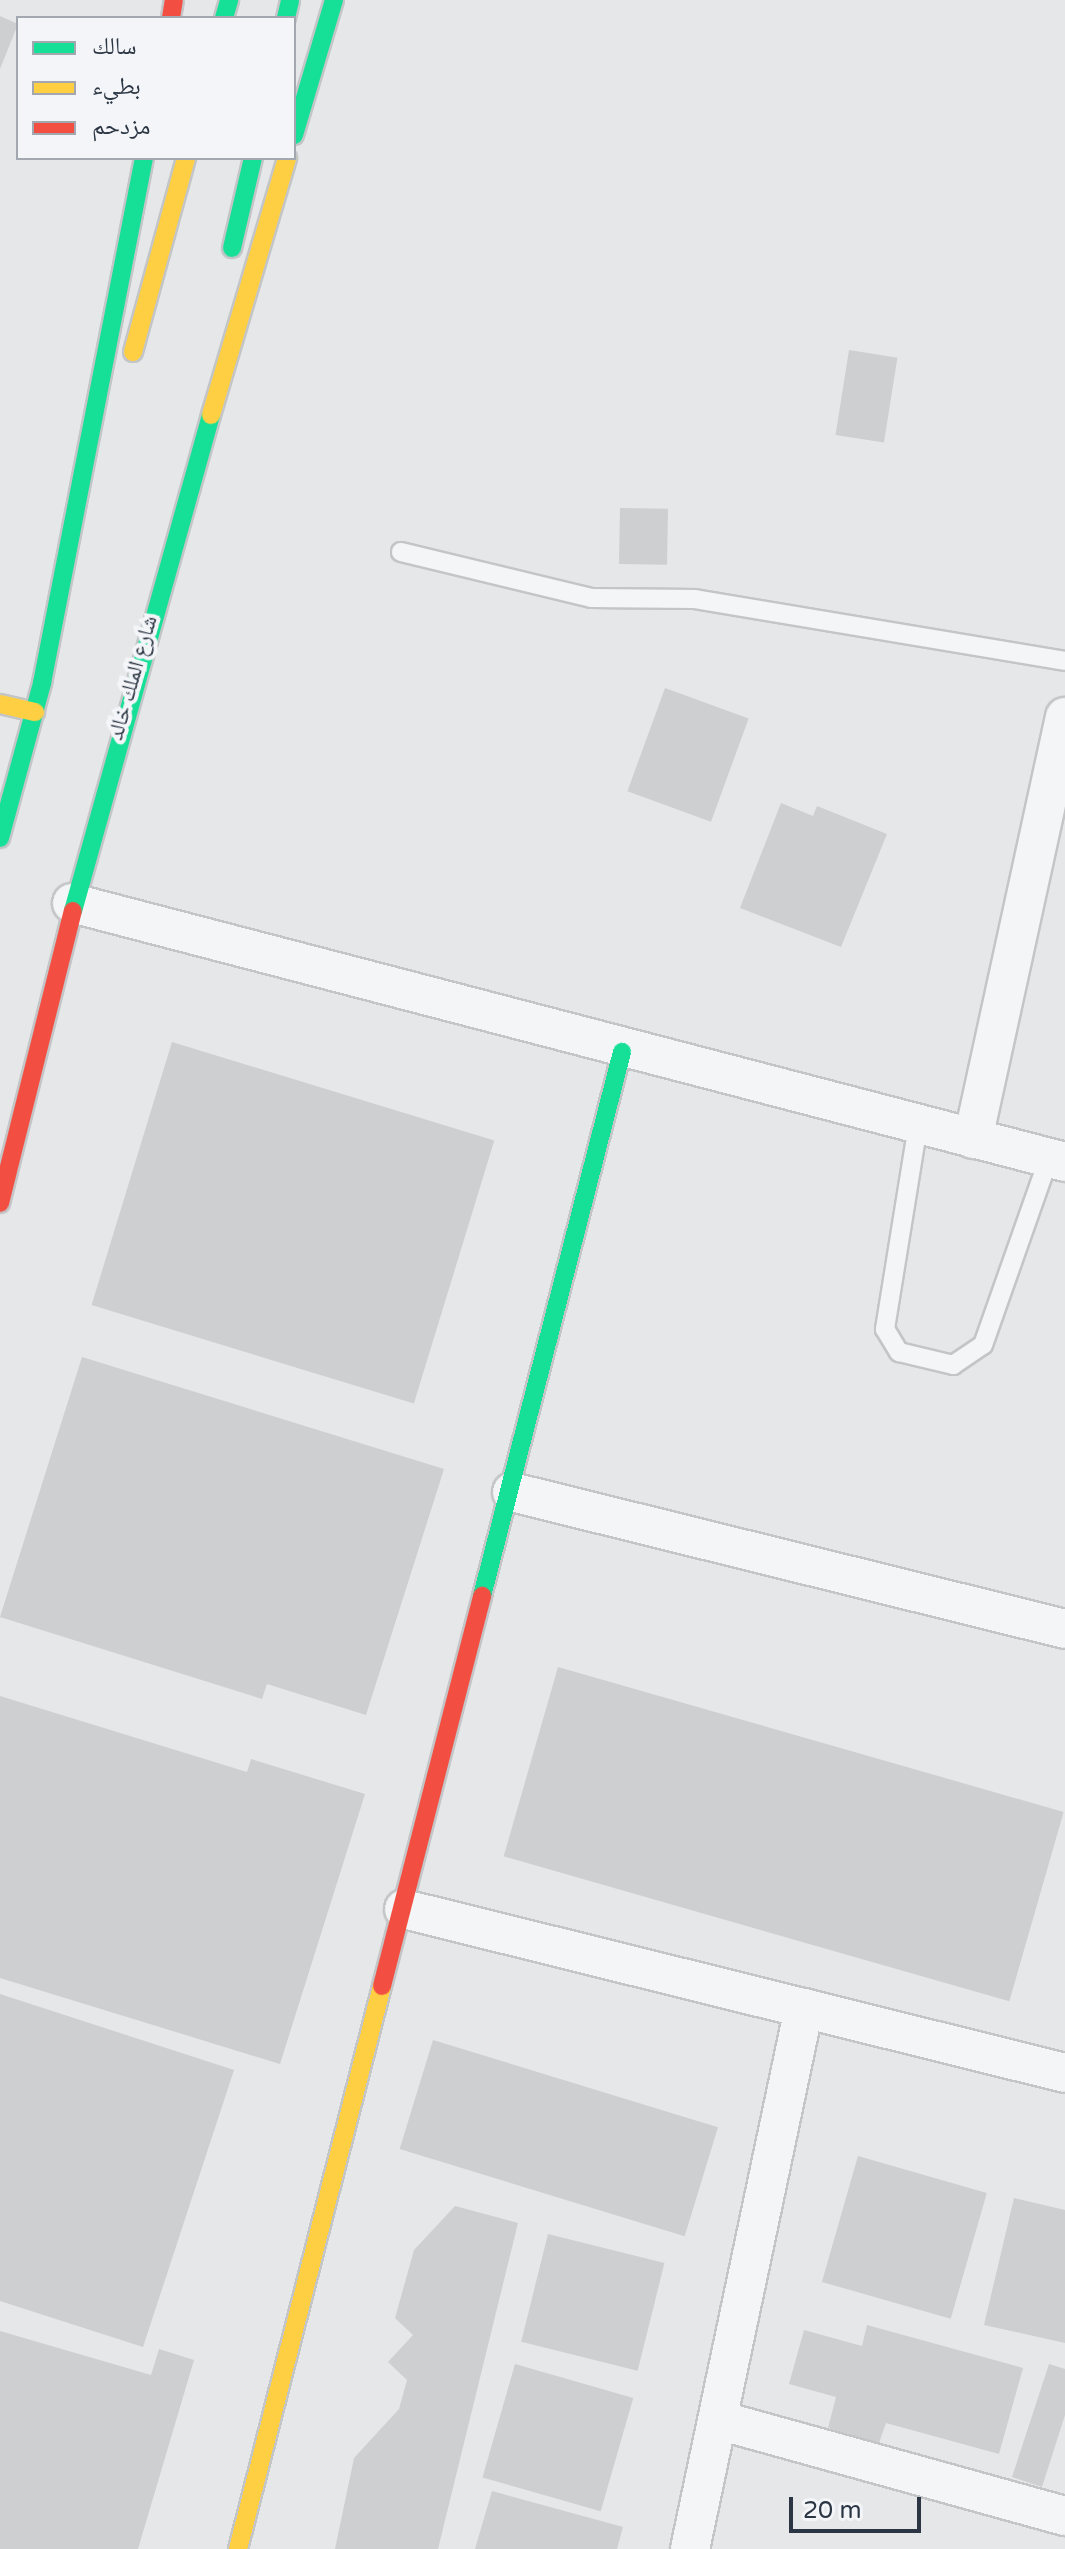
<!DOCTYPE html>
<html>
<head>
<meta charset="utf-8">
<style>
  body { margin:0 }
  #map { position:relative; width:1065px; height:2549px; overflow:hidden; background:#e5e7e9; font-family:"Varela Round","Noto Naskh Arabic",sans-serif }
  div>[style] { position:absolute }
  .building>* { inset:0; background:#cdcfd1; transform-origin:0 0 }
  .roads { filter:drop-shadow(2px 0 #c3c5c7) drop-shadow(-2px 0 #c3c5c7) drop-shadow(0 2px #c3c5c7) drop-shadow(0 -2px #c3c5c7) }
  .lane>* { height:18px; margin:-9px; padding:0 9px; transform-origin:9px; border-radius:9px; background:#f4f5f6 }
  .street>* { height:38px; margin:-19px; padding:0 19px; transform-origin:19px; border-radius:19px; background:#f4f5f6 }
  .fast>* { height:18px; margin:-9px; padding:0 9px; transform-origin:9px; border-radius:9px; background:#16e098 }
  .slow>* { height:18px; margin:-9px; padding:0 9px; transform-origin:9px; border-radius:9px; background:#ffcf43 }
  .jam>* { height:18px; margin:-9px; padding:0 9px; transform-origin:9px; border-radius:9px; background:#f24e42 }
  span { translate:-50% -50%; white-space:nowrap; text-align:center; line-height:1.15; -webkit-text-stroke:8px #f3f5f8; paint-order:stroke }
  .street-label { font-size:22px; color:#2b3543 }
  .legend { position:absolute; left:16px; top:16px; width:280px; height:144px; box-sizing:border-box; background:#f3f5f8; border:2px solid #a3a8b0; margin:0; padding:10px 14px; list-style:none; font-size:24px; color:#2b3543 }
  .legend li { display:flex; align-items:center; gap:16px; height:40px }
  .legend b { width:40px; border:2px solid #a3a8b0 }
  .scale { position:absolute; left:789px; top:2497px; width:132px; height:36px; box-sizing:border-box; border:4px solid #2b3543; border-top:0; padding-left:10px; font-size:24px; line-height:28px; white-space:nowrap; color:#2b3543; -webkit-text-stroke:6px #f3f5f8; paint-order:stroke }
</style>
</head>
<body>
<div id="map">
  <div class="building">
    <div style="clip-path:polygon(0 16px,18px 24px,0 69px)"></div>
    <div style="left:849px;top:350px;width:49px;height:86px;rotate:9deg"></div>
    <div style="left:620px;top:508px;width:48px;height:56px;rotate:1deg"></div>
    <div style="left:665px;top:688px;width:89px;height:110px;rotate:20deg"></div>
    <div style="clip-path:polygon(781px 803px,813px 816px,817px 806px,887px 834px,841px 947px,740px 908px)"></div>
    <div style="left:172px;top:1042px;width:337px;height:275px;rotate:17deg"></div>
    <div style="clip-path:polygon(82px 1357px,444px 1469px,366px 1715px,267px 1684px,262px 1699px,0 1617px)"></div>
    <div style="left:558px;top:1667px;width:526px;height:197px;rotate:16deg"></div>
    <div style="clip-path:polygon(0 1696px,247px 1772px,251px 1759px,365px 1794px,280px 2064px,0 1978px)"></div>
    <div style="clip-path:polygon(0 1994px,234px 2070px,143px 2347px,0 2301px)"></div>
    <div style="left:433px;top:2040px;width:298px;height:114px;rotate:17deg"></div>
    <div style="left:858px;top:2156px;width:134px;height:131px;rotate:16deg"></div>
    <div style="clip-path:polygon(1014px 2198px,1065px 2210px,1065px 2343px,984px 2325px)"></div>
    <div style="clip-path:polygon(455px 2206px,518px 2223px,438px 2549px,335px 2549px,354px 2458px,399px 2409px,407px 2380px,388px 2362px,413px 2335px,395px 2318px,414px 2250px)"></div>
    <div style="left:548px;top:2234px;width:120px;height:111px;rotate:14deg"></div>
    <div style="clip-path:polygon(867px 2325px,1023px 2368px,999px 2454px,886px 2423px,879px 2443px,828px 2428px,836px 2397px,789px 2384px,804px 2330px,862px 2346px)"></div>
    <div style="clip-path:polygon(0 2331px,151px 2375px,159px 2349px,194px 2360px,138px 2549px,0 2549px)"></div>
    <div style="left:515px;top:2364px;width:123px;height:118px;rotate:16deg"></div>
    <div style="clip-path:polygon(1049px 2364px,1065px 2369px,1065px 2415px,1042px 2487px,1012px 2477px)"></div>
    <div style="clip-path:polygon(492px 2491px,623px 2527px,617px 2549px,475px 2549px)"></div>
  </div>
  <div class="roads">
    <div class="lane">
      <div style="left:401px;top:552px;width:195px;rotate:13.6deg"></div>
      <div style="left:591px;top:598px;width:104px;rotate:0.6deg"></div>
      <div style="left:695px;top:599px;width:375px;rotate:9.5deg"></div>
      <div style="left:918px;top:1125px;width:207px;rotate:99.2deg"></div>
      <div style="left:885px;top:1329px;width:27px;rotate:59deg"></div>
      <div style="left:899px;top:1352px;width:56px;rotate:13.5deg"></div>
      <div style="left:953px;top:1365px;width:36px;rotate:-34deg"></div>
      <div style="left:983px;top:1345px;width:198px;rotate:-70.6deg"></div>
    </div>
    <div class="street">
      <div style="left:72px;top:903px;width:1026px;rotate:14.62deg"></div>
      <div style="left:973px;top:1139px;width:432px;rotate:-77.7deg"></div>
      <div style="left:512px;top:1492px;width:570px;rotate:13.91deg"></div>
      <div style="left:404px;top:1909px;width:681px;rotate:13.93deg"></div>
      <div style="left:722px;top:2421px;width:356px;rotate:15.5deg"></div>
      <div style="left:690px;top:2549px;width:553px;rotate:-78.1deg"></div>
    </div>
    <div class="fast">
      <div style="left:224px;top:18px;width:19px;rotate:-74deg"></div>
      <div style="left:286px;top:18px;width:18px;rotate:-77deg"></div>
      <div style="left:294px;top:135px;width:141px;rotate:-73.5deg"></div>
      <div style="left:232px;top:248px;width:92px;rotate:-76.9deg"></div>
      <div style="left:0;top:838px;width:161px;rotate:-74.8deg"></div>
      <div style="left:42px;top:683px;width:535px;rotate:-79.01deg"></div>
      <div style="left:73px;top:911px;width:515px;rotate:-74.45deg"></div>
      <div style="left:482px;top:1596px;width:562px;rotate:-75.57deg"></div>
    </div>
    <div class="slow">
      <div style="left:133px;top:352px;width:201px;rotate:-74.7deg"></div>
      <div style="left:211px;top:415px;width:268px;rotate:-73.5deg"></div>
      <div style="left:0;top:704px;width:36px;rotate:13deg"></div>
      <div style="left:238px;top:2549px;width:581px;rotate:-75.65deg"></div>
    </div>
    <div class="jam">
      <div style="left:171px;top:18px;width:18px;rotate:-81deg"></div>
      <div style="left:0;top:1203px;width:301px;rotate:-76deg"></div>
      <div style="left:382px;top:1986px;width:403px;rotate:-75.6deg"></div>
    </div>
  </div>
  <div class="street-label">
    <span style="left:133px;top:678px;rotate:-74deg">شارع الملك خالد</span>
  </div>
  <ul class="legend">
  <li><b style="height:10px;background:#16e098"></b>سالك</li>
  <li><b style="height:10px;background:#ffcf43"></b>بطيء</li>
  <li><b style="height:10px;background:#f24e42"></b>مزدحم</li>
  </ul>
  <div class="scale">20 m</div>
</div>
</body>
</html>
